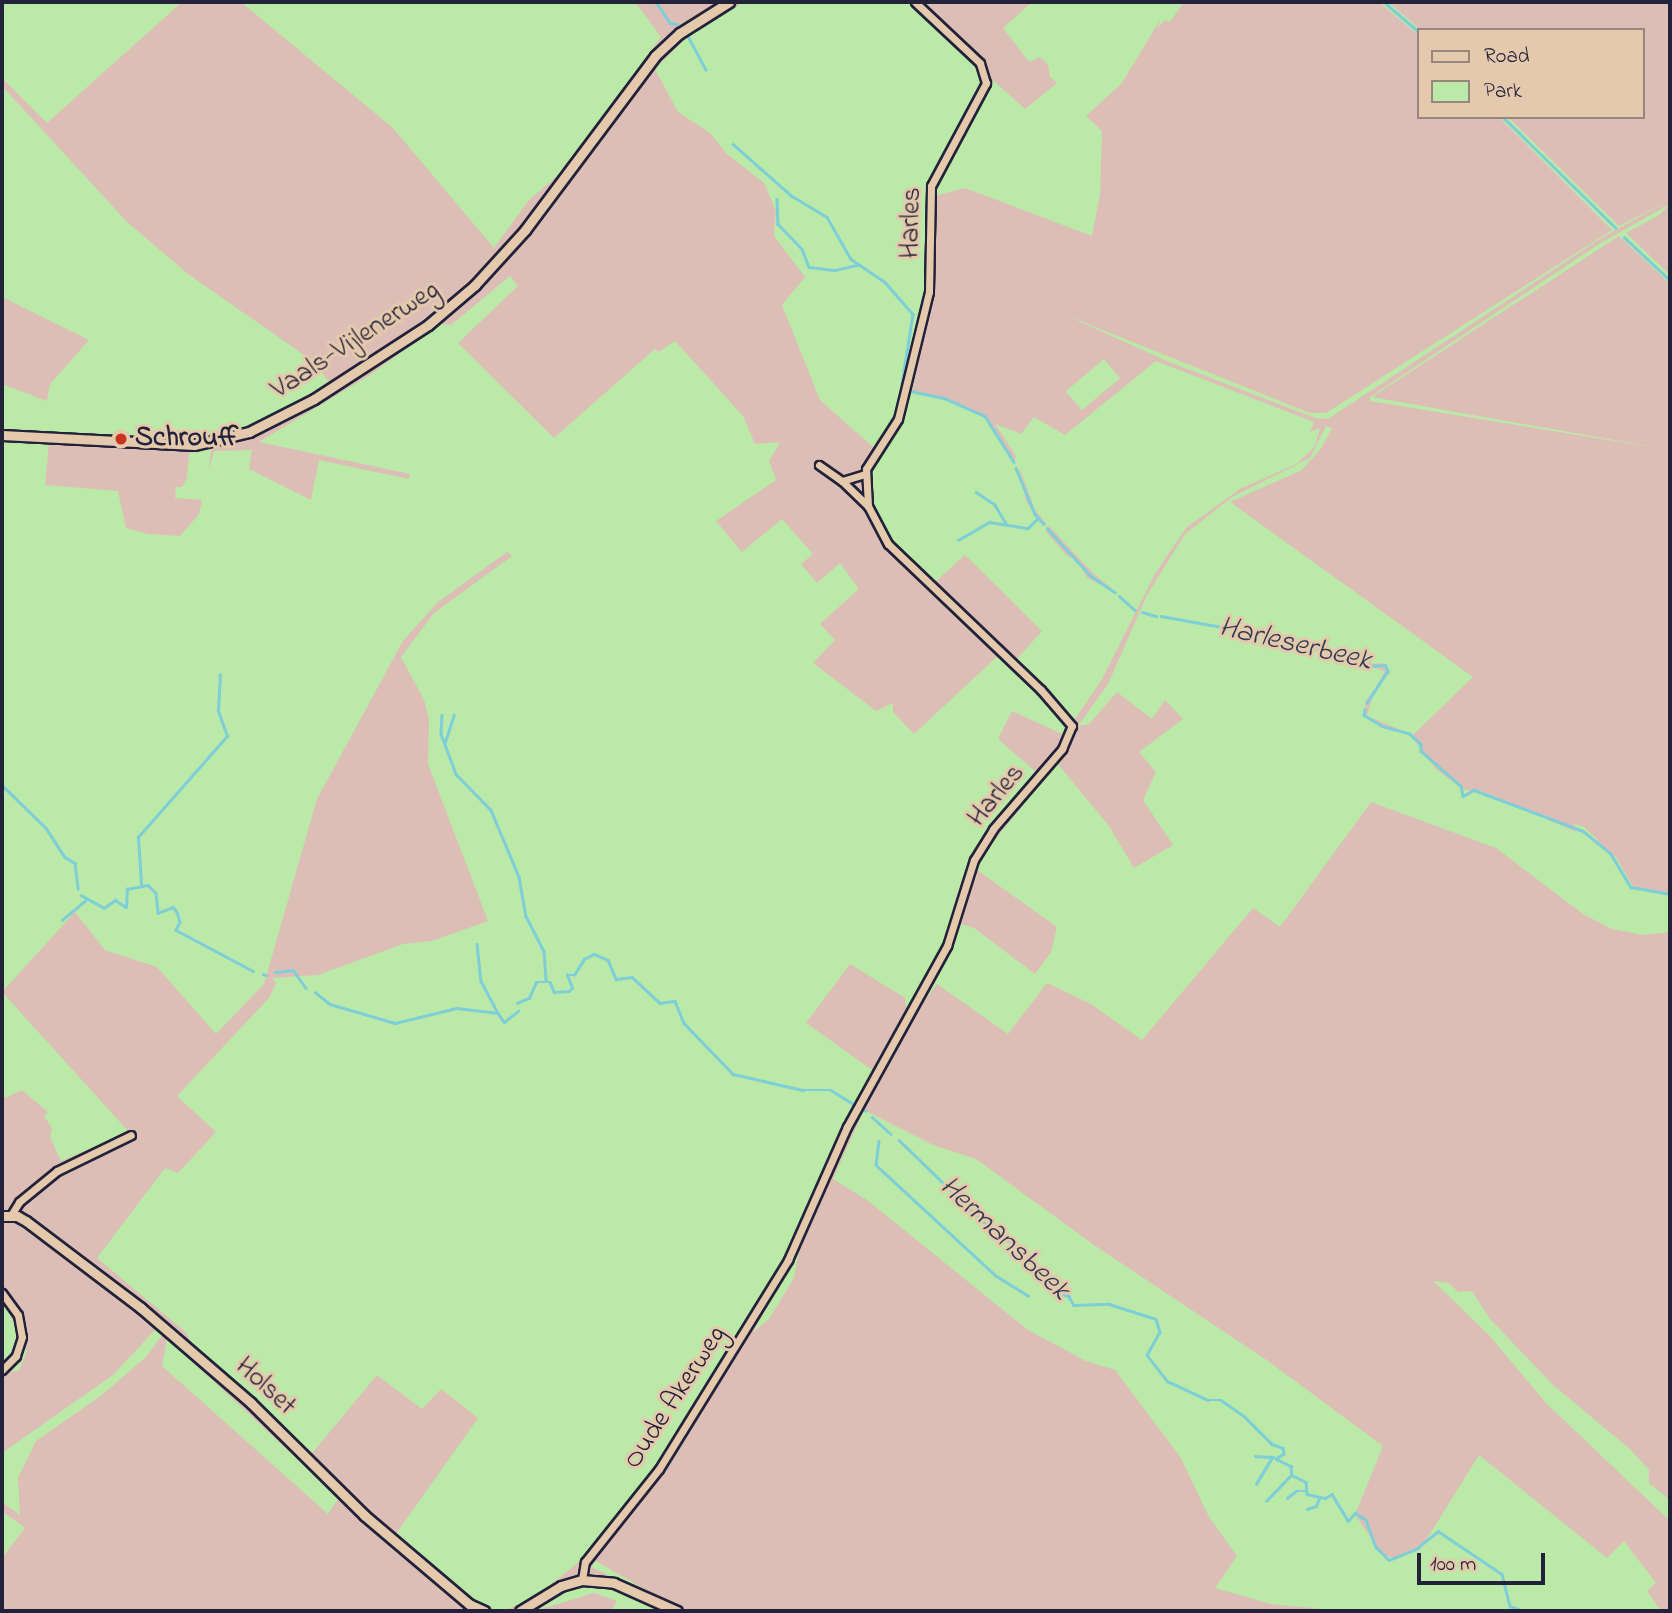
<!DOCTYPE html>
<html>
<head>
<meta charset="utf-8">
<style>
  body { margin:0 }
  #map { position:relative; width:1672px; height:1613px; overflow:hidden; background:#ddbeb6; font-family:"Indie Flower",sans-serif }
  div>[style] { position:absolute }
  .green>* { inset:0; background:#bbe9a8; transform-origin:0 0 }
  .stream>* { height:2.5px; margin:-1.25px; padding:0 1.25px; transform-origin:1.25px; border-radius:1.25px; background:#7eced8 }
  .roads { filter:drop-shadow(2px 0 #22223b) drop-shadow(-2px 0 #22223b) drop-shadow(0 2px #22223b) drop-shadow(0 -2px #22223b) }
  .minor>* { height:7px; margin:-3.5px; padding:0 3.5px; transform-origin:3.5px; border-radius:3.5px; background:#e5c9ac }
  .tertiary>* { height:9px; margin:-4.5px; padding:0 4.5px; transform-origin:4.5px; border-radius:4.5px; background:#e5c9ac }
  .dots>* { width:19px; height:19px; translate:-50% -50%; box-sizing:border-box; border:4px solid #e5c9ac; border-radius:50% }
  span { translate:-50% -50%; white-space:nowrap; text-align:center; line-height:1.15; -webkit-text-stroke:6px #e5c9ac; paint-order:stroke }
  .street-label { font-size:28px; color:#22223b }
  .poi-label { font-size:28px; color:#22223b; font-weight:700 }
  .left { translate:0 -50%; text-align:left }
  .water-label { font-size:30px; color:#303c53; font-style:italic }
  .frame { position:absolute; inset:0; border:4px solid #22223b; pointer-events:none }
  .legend { position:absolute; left:1417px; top:28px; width:228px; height:91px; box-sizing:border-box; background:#e5c9ac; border:2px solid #97867f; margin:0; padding:9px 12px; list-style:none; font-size:21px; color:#22223b }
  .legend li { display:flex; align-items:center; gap:14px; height:35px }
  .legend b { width:35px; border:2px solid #97867f }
  .scale { position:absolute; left:1417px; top:1553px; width:128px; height:32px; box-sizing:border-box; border:4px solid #22223b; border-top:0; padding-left:9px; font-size:21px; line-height:24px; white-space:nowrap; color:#22223b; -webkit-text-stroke:5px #e5c9ac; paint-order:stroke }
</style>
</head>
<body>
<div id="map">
  <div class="green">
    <div style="clip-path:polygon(2px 2px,182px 2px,47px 123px,2px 78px)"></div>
    <div style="clip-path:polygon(241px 2px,635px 2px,661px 37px,558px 175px,528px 201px,494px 248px,393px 128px)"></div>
    <div style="clip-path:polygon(744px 2px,907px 2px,960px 49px,980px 73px,980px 87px,929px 181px,926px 287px,894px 421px,874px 448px,820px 400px,782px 305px,805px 277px,774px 236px,776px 211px,764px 183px,727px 154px,710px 133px,678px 112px,655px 69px,690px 34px)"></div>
    <div style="clip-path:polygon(1032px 2px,1184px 2px,1170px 22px,1164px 20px,1158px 29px,1160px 20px,1122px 83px,1086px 116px,1102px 131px,1100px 195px,1092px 236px,965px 188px,934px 196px,936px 252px,935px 262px,931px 212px,935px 183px,989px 82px,994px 81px,1025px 109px,1057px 83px,1050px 77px,1048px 64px,1040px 57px,1029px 62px,1003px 28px)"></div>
    <div style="clip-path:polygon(1379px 2px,1388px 2px,1421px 30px,1418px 35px)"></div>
    <div style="clip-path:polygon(2px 86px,127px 222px,188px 274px,310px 359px,331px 384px,271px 421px,219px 439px,211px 447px,141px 447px,2px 435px,2px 384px,47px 401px,50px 384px,89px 340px,2px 297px)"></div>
    <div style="clip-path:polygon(1499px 117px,1508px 117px,1619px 226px,1670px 200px,1603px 237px,1328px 419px,1315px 418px,1167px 361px,1065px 315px,1310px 413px,1326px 413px,1612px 230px)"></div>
    <div style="clip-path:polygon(1670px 204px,1658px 216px,1626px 233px,1670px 275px,1670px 284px,1619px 236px,1372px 397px,1670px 450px,1370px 401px,1370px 397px,1599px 244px)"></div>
    <div style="clip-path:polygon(evenodd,510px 276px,518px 286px,458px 343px,554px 438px,655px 349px,659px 352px,675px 341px,743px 416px,755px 444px,780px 442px,769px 461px,776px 480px,716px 521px,742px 552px,782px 519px,813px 554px,801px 564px,817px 583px,840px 563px,859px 589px,820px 624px,835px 640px,813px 663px,876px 711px,893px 703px,893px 712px,914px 734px,1003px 651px,1014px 662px,1042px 631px,965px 555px,934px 583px,881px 532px,872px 515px,868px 472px,893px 436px,907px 392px,948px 400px,985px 417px,1014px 463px,1016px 456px,995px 424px,1021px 434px,1034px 417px,1065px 435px,1156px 361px,1314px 422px,1310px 432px,1320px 428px,1315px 446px,1298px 463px,1240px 489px,1186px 528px,1156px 572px,1101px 681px,1064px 735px,1012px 711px,998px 739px,1037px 773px,962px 879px,953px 908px,953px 928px,962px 924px,974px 928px,1035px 974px,1051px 952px,1057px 927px,973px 867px,1057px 763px,1109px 826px,1134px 868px,1173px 845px,1143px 800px,1156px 772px,1139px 752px,1183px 719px,1165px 700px,1152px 719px,1117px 692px,1089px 724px,1078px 726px,1108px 684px,1147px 595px,1185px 534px,1232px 497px,1310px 458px,1326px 426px,1332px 428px,1322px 447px,1302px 470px,1230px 502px,1473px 677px,1413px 735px,1367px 716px,1375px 688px,1365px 702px,1366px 718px,1412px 737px,1435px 768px,1462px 789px,1494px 796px,1576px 832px,1574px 824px,1584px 827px,1598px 840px,1592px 841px,1616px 857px,1634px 888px,1670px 894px,1670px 932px,1643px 935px,1612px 929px,1583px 914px,1496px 848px,1371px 802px,1280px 927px,1253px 908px,1142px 1040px,1091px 1004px,1047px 983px,1008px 1034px,937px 984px,909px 1022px,905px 998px,850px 964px,806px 1023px,875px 1072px,794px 1247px,682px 1428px,621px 1515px,586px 1556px,537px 1596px,506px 1610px,480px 1611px,393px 1538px,478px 1418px,441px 1389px,422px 1409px,377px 1375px,309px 1457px,194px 1352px,187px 1333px,97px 1258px,165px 1168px,178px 1173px,216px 1132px,177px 1096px,269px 998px,276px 983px,272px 978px,318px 975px,403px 944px,432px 941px,488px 921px,428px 764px,429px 719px,424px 700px,401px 657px,434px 613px,512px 556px,507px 552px,438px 602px,403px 641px,317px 799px,264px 984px,216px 1034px,157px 967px,105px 950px,75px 912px,2px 992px,129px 1132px,61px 1161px,50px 1137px,52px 1128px,44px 1116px,48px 1112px,22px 1090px,2px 1099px,2px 440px,49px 443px,45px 485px,118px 491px,126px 528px,148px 534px,180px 536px,199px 514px,202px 500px,175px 498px,176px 487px,182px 487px,187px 478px,189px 453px,211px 449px,209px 470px,214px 451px,252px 450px,249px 469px,311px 500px,319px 460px,409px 479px,410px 474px,259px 442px,370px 375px,440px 324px,451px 325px,510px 276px,1019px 467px,1035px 510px,1046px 523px,1043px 526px,1026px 501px,1019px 467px,510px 276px,1049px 526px,1095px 575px,1116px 592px,1087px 578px,1077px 560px,1067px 556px,1046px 532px,1049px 526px,510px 276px,1220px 623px,1300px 643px,1312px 641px,1375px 664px,1384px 663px,1390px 673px,1376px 687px,1385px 671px,1220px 623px)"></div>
    <div style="left:1104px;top:359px;width:25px;height:50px;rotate:50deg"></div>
    <div style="clip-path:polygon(864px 1110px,933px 1145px,976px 1159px,1094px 1245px,1268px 1361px,1383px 1446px,1355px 1515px,1383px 1555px,1393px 1558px,1420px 1550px,1479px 1455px,1607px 1558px,1624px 1541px,1656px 1583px,1647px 1591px,1661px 1611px,1342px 1611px,1271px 1604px,1215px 1588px,1237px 1556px,1209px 1517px,1181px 1458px,1115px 1370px,1086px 1361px,1028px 1330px,867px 1200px,833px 1179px)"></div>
    <div style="clip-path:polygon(799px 1250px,794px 1278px,769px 1319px,753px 1332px)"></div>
    <div style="clip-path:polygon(1433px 1281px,1449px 1283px,1458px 1292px,1472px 1291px,1490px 1319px,1553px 1385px,1631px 1450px,1649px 1470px,1649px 1483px,1670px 1500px,1670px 1521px,1546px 1403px,1488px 1334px)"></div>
    <div style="clip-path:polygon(2px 1298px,27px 1351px,19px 1370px,2px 1374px)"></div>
    <div style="clip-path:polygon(156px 1329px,163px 1334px,146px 1357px,102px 1395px,36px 1441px,18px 1478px,20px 1515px,2px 1502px,2px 1453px,113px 1375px)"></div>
    <div style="clip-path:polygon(167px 1338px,339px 1498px,328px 1514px,162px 1366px)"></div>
    <div style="clip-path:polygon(2px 1511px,25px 1528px,2px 1558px)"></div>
    <div style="clip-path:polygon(596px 1561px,644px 1589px,658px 1599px,591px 1567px)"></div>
    <div style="clip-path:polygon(591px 1585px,608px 1588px,662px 1611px,611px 1611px,617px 1601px,594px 1593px,535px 1611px,571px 1589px)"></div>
  </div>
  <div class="stream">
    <div style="left:656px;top:2px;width:25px;rotate:56deg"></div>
    <div style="left:670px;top:23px;width:7px;rotate:8deg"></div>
    <div style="left:1384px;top:2px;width:45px;rotate:40.5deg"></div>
    <div style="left:688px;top:36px;width:38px;rotate:62deg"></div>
    <div style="left:1503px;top:117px;width:158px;rotate:44.5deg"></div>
    <div style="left:733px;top:144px;width:79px;rotate:41.4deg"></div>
    <div style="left:792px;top:196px;width:41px;rotate:31deg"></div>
    <div style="left:827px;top:217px;width:48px;rotate:60.3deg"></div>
    <div style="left:851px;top:259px;width:41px;rotate:34.1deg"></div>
    <div style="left:885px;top:282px;width:43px;rotate:48.8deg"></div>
    <div style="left:913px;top:314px;width:71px;rotate:98.9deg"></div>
    <div style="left:777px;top:199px;width:25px;rotate:88deg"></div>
    <div style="left:778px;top:224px;width:35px;rotate:46deg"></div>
    <div style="left:802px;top:249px;width:19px;rotate:69deg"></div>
    <div style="left:809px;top:267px;width:26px;rotate:7deg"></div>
    <div style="left:835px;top:270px;width:23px;rotate:-13deg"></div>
    <div style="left:1624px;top:237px;width:63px;rotate:43.1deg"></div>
    <div style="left:911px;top:391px;width:34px;rotate:12deg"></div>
    <div style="left:944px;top:398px;width:45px;rotate:23.7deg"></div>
    <div style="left:985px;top:416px;width:54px;rotate:57.8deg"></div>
    <div style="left:1016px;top:468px;width:50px;rotate:67.6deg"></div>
    <div style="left:1035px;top:514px;width:13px;rotate:48deg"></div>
    <div style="left:976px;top:492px;width:23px;rotate:34deg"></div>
    <div style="left:995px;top:505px;width:21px;rotate:59deg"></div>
    <div style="left:1047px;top:528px;width:65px;rotate:47.5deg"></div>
    <div style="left:1091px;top:576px;width:29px;rotate:34deg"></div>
    <div style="left:958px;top:540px;width:36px;rotate:-30deg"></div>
    <div style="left:989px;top:522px;width:39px;rotate:9deg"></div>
    <div style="left:1028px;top:528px;width:14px;rotate:-45deg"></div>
    <div style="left:1119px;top:596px;width:21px;rotate:41deg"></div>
    <div style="left:1142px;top:612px;width:15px;rotate:16deg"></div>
    <div style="left:1161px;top:616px;width:152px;rotate:10.2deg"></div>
    <div style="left:1311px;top:643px;width:61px;rotate:22.3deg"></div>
    <div style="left:1367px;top:666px;width:18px;rotate:-3deg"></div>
    <div style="left:1385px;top:665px;width:7px;rotate:63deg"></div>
    <div style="left:1388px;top:671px;width:38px;rotate:123deg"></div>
    <div style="left:1365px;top:709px;width:6px;rotate:99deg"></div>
    <div style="left:1364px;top:715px;width:21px;rotate:31deg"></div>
    <div style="left:1382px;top:726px;width:28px;rotate:15deg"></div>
    <div style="left:1409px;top:733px;width:16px;rotate:43deg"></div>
    <div style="left:1421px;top:744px;width:7px;rotate:90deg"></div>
    <div style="left:1421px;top:751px;width:53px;rotate:41.2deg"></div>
    <div style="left:1461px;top:786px;width:10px;rotate:79deg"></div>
    <div style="left:1463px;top:796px;width:13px;rotate:-29deg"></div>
    <div style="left:1474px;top:790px;width:116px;rotate:20.6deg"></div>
    <div style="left:1583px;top:831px;width:36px;rotate:39deg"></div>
    <div style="left:1611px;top:854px;width:39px;rotate:59deg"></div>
    <div style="left:1631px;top:887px;width:40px;rotate:10deg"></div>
    <div style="left:442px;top:715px;width:19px;rotate:93deg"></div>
    <div style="left:441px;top:734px;width:43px;rotate:69.4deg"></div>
    <div style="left:456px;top:774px;width:50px;rotate:45.8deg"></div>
    <div style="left:491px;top:810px;width:73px;rotate:67.3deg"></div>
    <div style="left:519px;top:877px;width:40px;rotate:80deg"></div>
    <div style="left:526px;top:916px;width:39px;rotate:63deg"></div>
    <div style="left:544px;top:951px;width:29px;rotate:86deg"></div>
    <div style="left:445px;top:742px;width:28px;rotate:-72deg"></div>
    <div style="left:2px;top:785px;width:62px;rotate:44.3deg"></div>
    <div style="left:46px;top:828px;width:35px;rotate:57deg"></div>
    <div style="left:65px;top:857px;width:12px;rotate:31deg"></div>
    <div style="left:75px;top:863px;width:26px;rotate:83deg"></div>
    <div style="left:141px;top:884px;width:47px;rotate:-93.7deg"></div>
    <div style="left:138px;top:837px;width:135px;rotate:-48.6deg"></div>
    <div style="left:227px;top:736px;width:27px;rotate:-110deg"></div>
    <div style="left:218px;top:711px;width:36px;rotate:-87deg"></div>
    <div style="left:81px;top:895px;width:26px;rotate:29deg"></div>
    <div style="left:104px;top:908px;width:14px;rotate:-36deg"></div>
    <div style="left:115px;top:900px;width:13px;rotate:32deg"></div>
    <div style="left:126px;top:907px;width:18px;rotate:-87deg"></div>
    <div style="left:127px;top:889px;width:21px;rotate:-11deg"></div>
    <div style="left:148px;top:885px;width:11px;rotate:45deg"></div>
    <div style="left:156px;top:893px;width:20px;rotate:84deg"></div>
    <div style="left:158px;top:913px;width:16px;rotate:-22deg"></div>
    <div style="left:173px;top:907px;width:6px;rotate:51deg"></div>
    <div style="left:177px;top:912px;width:10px;rotate:73deg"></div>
    <div style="left:180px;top:922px;width:9px;rotate:117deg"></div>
    <div style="left:176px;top:930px;width:87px;rotate:28deg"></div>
    <div style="left:62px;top:920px;width:30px;rotate:-40deg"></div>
    <div style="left:477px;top:944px;width:37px;rotate:84deg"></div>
    <div style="left:481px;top:981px;width:36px;rotate:62deg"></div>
    <div style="left:275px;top:972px;width:18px;rotate:-6deg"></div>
    <div style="left:293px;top:970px;width:22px;rotate:54deg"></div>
    <div style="left:263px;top:974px;width:3px;rotate:18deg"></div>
    <div style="left:315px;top:992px;width:19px;rotate:39deg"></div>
    <div style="left:330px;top:1004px;width:68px;rotate:16.3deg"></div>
    <div style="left:395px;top:1023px;width:64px;rotate:-13.6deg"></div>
    <div style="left:457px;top:1008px;width:41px;rotate:7deg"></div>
    <div style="left:498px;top:1013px;width:11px;rotate:56deg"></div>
    <div style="left:504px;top:1022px;width:18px;rotate:-38deg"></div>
    <div style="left:517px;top:1003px;width:13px;rotate:-23deg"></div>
    <div style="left:529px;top:998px;width:17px;rotate:-66deg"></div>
    <div style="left:536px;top:982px;width:14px"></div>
    <div style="left:550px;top:982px;width:11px;rotate:68deg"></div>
    <div style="left:554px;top:992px;width:15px;rotate:-4deg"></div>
    <div style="left:569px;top:991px;width:4px;rotate:-45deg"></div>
    <div style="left:572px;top:988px;width:14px;rotate:-111deg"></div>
    <div style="left:567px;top:975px;width:7px"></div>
    <div style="left:574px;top:975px;width:19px;rotate:-58deg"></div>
    <div style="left:584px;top:959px;width:11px;rotate:-27deg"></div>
    <div style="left:594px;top:954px;width:15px;rotate:23deg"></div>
    <div style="left:608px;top:960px;width:21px;rotate:67deg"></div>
    <div style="left:616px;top:979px;width:16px;rotate:-7deg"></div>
    <div style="left:632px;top:977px;width:38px;rotate:43deg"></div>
    <div style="left:660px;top:1003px;width:15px;rotate:-8deg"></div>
    <div style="left:675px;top:1001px;width:24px;rotate:68deg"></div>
    <div style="left:684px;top:1023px;width:71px;rotate:46.1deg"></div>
    <div style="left:733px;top:1074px;width:72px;rotate:12.9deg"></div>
    <div style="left:803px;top:1090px;width:28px"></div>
    <div style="left:831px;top:1090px;width:26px;rotate:32deg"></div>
    <div style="left:862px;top:1109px;width:4px;rotate:27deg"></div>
    <div style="left:872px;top:1117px;width:25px;rotate:42deg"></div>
    <div style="left:899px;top:1140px;width:139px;rotate:44.1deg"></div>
    <div style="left:999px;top:1237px;width:22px;rotate:22deg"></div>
    <div style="left:1019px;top:1245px;width:8px;rotate:90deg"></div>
    <div style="left:1019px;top:1253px;width:56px;rotate:37.7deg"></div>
    <div style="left:1063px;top:1287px;width:21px;rotate:59deg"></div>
    <div style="left:1074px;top:1305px;width:35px;rotate:-2deg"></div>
    <div style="left:1109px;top:1304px;width:49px;rotate:17.7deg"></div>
    <div style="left:1156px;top:1319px;width:14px;rotate:73deg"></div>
    <div style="left:1160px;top:1332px;width:26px;rotate:119deg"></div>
    <div style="left:1147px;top:1355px;width:33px;rotate:52deg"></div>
    <div style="left:1167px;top:1381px;width:45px;rotate:24.9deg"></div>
    <div style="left:1208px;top:1400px;width:13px"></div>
    <div style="left:1221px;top:1400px;width:29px;rotate:35deg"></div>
    <div style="left:1245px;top:1417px;width:38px;rotate:45deg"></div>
    <div style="left:1272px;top:1444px;width:12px;rotate:20deg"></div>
    <div style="left:1283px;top:1448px;width:6px;rotate:81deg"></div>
    <div style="left:1284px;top:1454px;width:9px;rotate:148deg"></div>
    <div style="left:1276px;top:1459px;width:17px;rotate:25deg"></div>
    <div style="left:1291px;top:1466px;width:9px;rotate:84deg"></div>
    <div style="left:1292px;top:1475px;width:16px;rotate:27deg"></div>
    <div style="left:1306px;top:1482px;width:12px;rotate:85deg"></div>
    <div style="left:1307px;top:1494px;width:18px;rotate:13deg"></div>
    <div style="left:1325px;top:1498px;width:8px;rotate:-30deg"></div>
    <div style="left:1332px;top:1494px;width:31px;rotate:59deg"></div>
    <div style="left:1348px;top:1521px;width:11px;rotate:-49deg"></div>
    <div style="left:1355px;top:1513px;width:13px;rotate:32deg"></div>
    <div style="left:1366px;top:1520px;width:29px;rotate:70deg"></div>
    <div style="left:1376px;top:1547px;width:18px;rotate:45deg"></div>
    <div style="left:1389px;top:1560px;width:29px;rotate:-22deg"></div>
    <div style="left:1416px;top:1549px;width:28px;rotate:-39deg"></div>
    <div style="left:1438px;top:1531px;width:77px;rotate:33.9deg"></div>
    <div style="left:1502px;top:1574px;width:33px;rotate:76deg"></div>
    <div style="left:1510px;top:1606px;width:15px;rotate:20deg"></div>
    <div style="left:879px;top:1141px;width:24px;rotate:97deg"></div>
    <div style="left:876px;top:1165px;width:162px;rotate:42.7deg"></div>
    <div style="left:995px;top:1275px;width:39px;rotate:32deg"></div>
    <div style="left:1049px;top:1290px;width:21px;rotate:17deg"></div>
    <div style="left:1255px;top:1456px;width:18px;rotate:3deg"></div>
    <div style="left:1256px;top:1484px;width:31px;rotate:-59deg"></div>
    <div style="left:1287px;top:1498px;width:11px;rotate:-38deg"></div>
    <div style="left:1296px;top:1491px;width:9px"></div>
    <div style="left:1266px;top:1501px;width:35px;rotate:-46deg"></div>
    <div style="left:1307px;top:1509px;width:9px;rotate:-18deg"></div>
    <div style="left:1316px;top:1506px;width:9px;rotate:-69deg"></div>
    <div style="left:1536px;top:1611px;width:9px"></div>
  </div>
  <div class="roads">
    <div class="minor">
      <div style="left:819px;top:465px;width:28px;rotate:35deg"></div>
      <div style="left:842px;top:481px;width:24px;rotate:-17deg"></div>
      <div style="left:842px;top:481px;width:36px;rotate:44deg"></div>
      <div style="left:11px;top:1215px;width:15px;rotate:-58deg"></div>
      <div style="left:19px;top:1202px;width:49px;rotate:-39.2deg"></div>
      <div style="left:57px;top:1171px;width:82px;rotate:-25.9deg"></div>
      <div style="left:2px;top:1293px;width:27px;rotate:54deg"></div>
      <div style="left:18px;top:1315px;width:22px;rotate:80deg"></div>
      <div style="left:22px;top:1337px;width:20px;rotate:108deg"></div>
      <div style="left:16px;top:1356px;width:20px;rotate:135deg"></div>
      <div style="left:582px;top:1580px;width:18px;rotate:-81deg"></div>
      <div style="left:585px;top:1562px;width:119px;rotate:-51.5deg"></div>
      <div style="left:659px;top:1469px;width:246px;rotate:-58.3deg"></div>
      <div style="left:788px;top:1260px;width:145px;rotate:-66.1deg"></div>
      <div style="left:847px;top:1127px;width:207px;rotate:-61.1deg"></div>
      <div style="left:947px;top:946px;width:90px;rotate:-72.6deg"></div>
      <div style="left:974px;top:860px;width:36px;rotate:-58deg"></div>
      <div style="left:993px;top:829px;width:106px;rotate:-49.2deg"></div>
      <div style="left:1062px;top:749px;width:25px;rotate:-67deg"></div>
      <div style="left:1072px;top:726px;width:48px;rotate:-130.7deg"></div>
      <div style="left:1041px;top:690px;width:211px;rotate:-136.3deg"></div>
      <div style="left:888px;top:544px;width:43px;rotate:-117.8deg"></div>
      <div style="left:868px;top:506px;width:37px;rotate:-93deg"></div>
      <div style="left:866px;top:469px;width:59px;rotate:-57.4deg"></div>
      <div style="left:898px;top:419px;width:131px;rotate:-76.3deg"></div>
      <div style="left:929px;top:292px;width:106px;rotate:-88.9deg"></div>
      <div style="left:931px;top:186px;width:117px;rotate:-61.9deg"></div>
      <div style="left:986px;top:83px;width:21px;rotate:-107deg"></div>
      <div style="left:980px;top:63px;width:89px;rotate:-136.8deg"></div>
    </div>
    <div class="tertiary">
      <div style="left:2px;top:435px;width:192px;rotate:3deg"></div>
      <div style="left:194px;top:445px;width:57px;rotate:-13.3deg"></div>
      <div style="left:249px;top:432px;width:73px;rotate:-26.9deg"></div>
      <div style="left:314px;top:399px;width:136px;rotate:-33deg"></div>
      <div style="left:428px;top:325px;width:62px;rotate:-40.4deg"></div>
      <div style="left:475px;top:285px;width:74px;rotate:-47.7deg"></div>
      <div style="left:525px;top:230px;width:217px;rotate:-53.2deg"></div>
      <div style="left:655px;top:56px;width:34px;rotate:-43deg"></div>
      <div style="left:680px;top:33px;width:58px;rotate:-32.3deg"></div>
      <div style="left:2px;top:1216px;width:15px"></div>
      <div style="left:17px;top:1216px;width:10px;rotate:29deg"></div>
      <div style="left:26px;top:1221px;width:144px;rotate:37.1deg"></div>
      <div style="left:141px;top:1308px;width:145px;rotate:40.8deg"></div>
      <div style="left:251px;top:1403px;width:159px;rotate:44.7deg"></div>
      <div style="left:364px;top:1515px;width:138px;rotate:40.3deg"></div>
      <div style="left:469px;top:1604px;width:17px;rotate:25deg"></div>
      <div style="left:520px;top:1611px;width:48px;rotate:-31.4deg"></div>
      <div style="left:561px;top:1586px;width:22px;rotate:-16deg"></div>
      <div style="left:582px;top:1580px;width:32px;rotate:5deg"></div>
      <div style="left:614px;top:1583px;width:69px;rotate:24deg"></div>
    </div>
  </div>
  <div class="dots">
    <div style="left:121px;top:439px;background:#c8321e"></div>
  </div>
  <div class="street-label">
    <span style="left:912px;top:223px;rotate:-88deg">Harles</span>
    <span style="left:356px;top:341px;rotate:-33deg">Vaals-Vijlenerweg</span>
    <span style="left:997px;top:796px;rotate:-50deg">Harles</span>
    <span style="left:265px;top:1387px;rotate:43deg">Holset</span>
    <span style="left:676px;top:1398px;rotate:-57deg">Oude Akerweg</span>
  </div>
  <div class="poi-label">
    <span class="left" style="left:135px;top:439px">Schrouff</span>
  </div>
  <div class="water-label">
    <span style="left:1295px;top:645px;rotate:13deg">Harleserbeek</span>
    <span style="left:1004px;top:1239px;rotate:43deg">Hermansbeek</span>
  </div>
  <div class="frame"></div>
  <ul class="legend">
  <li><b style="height:9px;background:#e5c9ac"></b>Road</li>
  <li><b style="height:19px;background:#bbe9a8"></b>Park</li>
  </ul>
  <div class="scale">100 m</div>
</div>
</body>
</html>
